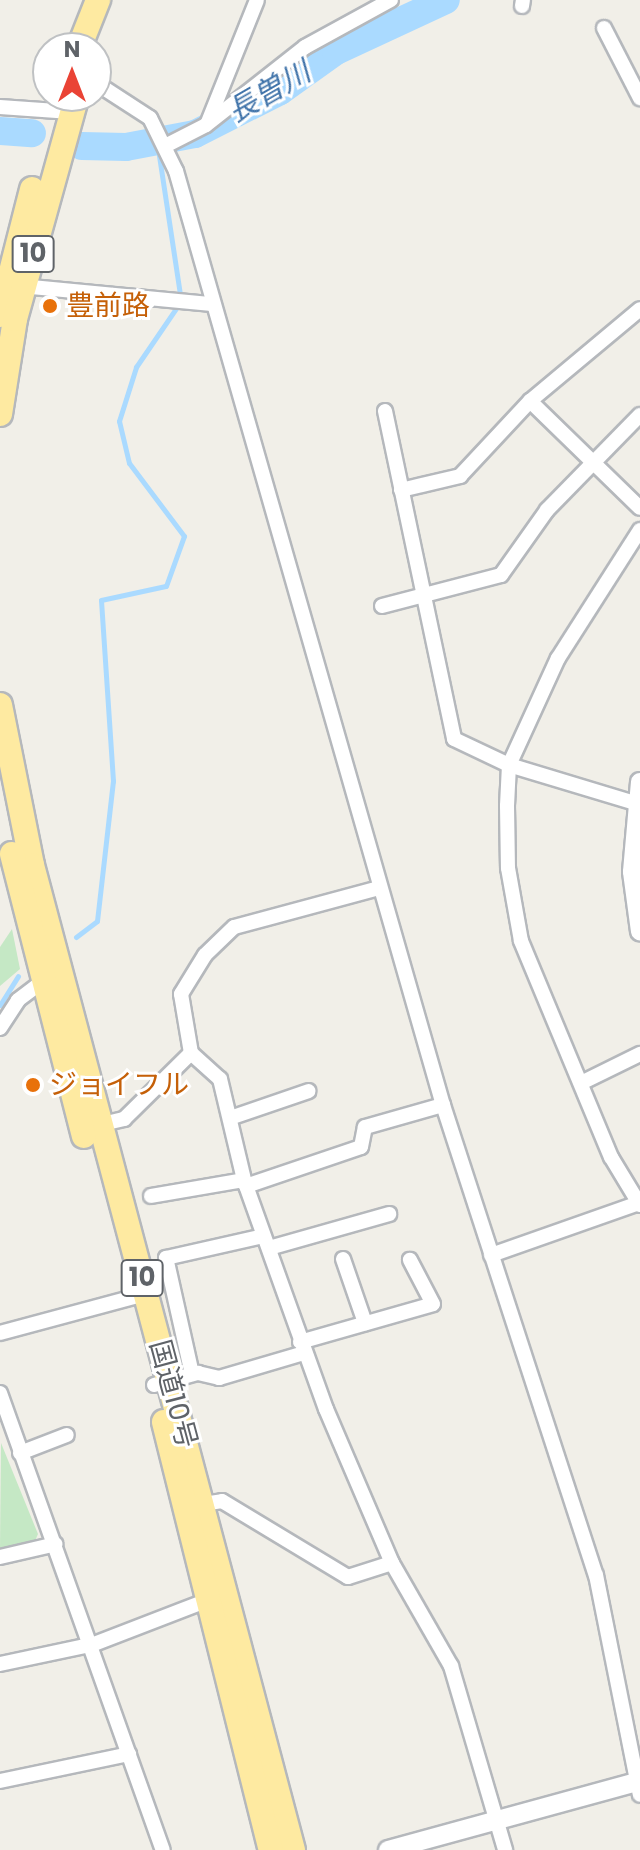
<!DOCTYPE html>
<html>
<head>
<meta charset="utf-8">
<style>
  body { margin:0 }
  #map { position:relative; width:640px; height:1850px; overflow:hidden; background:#f1efe8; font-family:Poppins,"Noto Sans JP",sans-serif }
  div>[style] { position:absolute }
  .green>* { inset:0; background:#c5e8c5 }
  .stream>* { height:5px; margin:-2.5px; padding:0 2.5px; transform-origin:2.5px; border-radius:2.5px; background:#aadaff }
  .river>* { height:28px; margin:-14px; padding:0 14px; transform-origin:14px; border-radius:14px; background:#aadaff }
  .roads { filter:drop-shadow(2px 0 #b5b8bc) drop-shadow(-2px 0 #b5b8bc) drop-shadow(0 2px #b5b8bc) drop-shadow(0 -2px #b5b8bc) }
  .minor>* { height:14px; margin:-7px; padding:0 7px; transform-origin:7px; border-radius:7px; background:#fff }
  .tertiary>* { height:18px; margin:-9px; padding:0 9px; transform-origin:9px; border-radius:9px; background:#fff }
  .trunk>* { height:24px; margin:-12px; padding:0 12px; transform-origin:12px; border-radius:12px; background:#feeaa1 }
  .dots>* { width:22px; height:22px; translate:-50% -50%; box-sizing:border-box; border:4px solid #fff; border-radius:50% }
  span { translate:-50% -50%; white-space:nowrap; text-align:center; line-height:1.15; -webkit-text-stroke:6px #fff; paint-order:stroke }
  .shield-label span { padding:2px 6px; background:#fff; border:2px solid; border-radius:6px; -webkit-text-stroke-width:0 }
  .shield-label { font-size:26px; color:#5f6368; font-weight:700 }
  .food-label { font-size:28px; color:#c56008 }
  .left { translate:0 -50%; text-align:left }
  .street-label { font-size:28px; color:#5f6368 }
  .water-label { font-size:30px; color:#4174aa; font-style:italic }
  .north { position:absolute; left:32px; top:32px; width:80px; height:80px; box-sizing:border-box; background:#fff; border:2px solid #bfc1c3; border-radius:50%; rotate:0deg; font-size:22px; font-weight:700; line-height:32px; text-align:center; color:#5f6368 }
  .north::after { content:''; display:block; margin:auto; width:28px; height:36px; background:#ea4335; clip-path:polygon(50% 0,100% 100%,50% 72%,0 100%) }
</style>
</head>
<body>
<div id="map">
  <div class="green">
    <div style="clip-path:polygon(12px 929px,20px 969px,0 986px,0 947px)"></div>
    <div style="clip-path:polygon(1px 1443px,38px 1534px,35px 1541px,0 1548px)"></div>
  </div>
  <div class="stream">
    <div style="left:76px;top:937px;width:26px;rotate:-37deg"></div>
    <div style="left:97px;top:921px;width:141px;rotate:-83.5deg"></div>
    <div style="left:113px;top:781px;width:181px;rotate:-93.8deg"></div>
    <div style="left:101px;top:600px;width:66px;rotate:-12.2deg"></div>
    <div style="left:166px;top:586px;width:53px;rotate:-70.2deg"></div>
    <div style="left:184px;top:536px;width:91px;rotate:-127deg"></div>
    <div style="left:129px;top:463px;width:43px;rotate:-103.4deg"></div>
    <div style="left:119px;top:421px;width:57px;rotate:-72.5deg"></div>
    <div style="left:136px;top:367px;width:80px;rotate:-55.7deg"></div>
    <div style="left:181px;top:301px;width:160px;rotate:-98.6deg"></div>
    <div style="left:0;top:1005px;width:34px;rotate:-58deg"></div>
  </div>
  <div class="river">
    <div style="left:0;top:131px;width:32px;rotate:4deg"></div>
    <div style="left:82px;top:146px;width:44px;rotate:1.3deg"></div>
    <div style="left:126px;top:147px;width:70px;rotate:-10.7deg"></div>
    <div style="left:195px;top:134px;width:95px;rotate:-26.8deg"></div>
    <div style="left:280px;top:91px;width:69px;rotate:-35.5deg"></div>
    <div style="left:336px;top:51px;width:121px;rotate:-24.9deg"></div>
  </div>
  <div class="roads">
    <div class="minor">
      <div style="left:522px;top:6px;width:6px;rotate:-81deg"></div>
      <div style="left:604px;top:28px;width:79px;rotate:62.8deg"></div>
      <div style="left:96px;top:83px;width:64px;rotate:32.9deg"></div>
      <div style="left:150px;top:118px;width:59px;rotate:63.9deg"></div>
      <div style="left:176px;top:171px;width:971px;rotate:74.05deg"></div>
      <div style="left:443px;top:1105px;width:494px;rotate:72deg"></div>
      <div style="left:596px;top:1575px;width:224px;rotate:78.7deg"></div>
      <div style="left:0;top:107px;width:71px;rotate:4deg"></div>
      <div style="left:208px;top:122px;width:131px;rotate:-68.1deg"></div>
      <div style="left:167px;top:145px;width:44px;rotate:-27.1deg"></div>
      <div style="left:206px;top:125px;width:126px;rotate:-38.2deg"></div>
      <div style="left:305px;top:47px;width:98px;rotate:-28.7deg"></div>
      <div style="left:20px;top:286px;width:191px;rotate:5.4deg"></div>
      <div style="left:530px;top:401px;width:153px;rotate:44.2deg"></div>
      <div style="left:385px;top:411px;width:335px;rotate:78.1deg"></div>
      <div style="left:454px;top:739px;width:61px;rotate:25.3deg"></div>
      <div style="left:509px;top:765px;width:132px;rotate:16.8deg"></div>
      <div style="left:401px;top:490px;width:61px;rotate:-13.3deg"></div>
      <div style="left:460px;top:476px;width:103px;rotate:-47deg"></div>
      <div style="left:530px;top:401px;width:143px;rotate:-39.9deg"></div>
      <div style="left:640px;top:530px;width:152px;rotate:122.6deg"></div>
      <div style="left:558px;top:658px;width:118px;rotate:114.6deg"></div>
      <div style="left:509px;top:765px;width:41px;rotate:92.8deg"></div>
      <div style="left:507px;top:806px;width:62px;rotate:89.1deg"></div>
      <div style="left:508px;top:868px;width:74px;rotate:79.9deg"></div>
      <div style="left:521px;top:941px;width:234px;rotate:67.4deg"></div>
      <div style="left:611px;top:1157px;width:56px;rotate:58.9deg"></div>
      <div style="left:382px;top:606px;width:123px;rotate:-14.6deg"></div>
      <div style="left:501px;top:575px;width:80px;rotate:-54.7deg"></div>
      <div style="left:547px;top:510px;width:133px;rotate:-45.6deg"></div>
      <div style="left:379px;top:888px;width:150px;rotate:164.9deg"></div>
      <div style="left:234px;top:927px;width:40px;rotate:136deg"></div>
      <div style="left:205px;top:955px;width:46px;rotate:121.6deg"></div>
      <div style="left:181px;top:994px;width:60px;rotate:80.4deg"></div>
      <div style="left:191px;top:1053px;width:39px;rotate:42deg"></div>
      <div style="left:220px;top:1079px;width:104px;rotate:76.6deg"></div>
      <div style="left:244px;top:1180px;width:243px;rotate:70.3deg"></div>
      <div style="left:326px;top:1409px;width:168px;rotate:66.8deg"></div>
      <div style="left:392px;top:1563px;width:119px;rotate:60.2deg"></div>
      <div style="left:451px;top:1666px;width:192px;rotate:73.6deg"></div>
      <div style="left:0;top:1028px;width:33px;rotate:-57deg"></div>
      <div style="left:18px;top:1000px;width:38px;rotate:-37deg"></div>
      <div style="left:581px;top:1083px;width:66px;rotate:-26.2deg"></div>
      <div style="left:230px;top:1118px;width:83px;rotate:-18.9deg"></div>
      <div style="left:98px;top:1125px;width:27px;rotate:-13deg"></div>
      <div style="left:124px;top:1119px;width:94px;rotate:-44.6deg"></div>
      <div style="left:246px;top:1186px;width:121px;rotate:-18.7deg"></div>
      <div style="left:361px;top:1147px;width:20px;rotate:-79deg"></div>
      <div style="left:365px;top:1127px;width:81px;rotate:-15.8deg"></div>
      <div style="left:151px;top:1196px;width:94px;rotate:-9.8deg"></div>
      <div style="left:269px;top:1248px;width:125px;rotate:-15.8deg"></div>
      <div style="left:491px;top:1255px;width:157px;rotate:-19.4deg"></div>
      <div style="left:343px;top:1259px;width:68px;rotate:71deg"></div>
      <div style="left:0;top:1333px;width:151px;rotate:-15deg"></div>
      <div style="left:300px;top:1342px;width:138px;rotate:-15.9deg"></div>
      <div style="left:433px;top:1304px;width:50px;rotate:-117.6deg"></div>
      <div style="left:192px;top:1374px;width:119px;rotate:-102.6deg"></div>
      <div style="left:166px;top:1258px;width:100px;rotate:-12.7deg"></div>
      <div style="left:154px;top:1385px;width:46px;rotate:-15.3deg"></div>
      <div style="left:198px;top:1373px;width:22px;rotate:13deg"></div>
      <div style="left:219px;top:1378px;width:89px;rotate:-16.4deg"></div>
      <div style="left:0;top:1393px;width:485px;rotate:70.4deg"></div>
      <div style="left:20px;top:1453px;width:50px;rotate:-21deg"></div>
      <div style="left:197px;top:1505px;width:25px;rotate:-9deg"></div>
      <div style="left:222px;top:1501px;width:147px;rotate:31.1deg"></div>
      <div style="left:348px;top:1577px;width:46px;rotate:-17.7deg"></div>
      <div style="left:0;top:1557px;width:57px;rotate:-13.1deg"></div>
      <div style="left:0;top:1664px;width:96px;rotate:-12deg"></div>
      <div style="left:94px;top:1644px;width:128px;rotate:-21.1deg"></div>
      <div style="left:0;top:1781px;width:132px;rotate:-11.8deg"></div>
    </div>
    <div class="tertiary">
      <div style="left:640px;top:782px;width:90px;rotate:95.1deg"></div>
      <div style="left:632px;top:872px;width:60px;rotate:82.3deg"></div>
      <div style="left:388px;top:1850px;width:261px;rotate:-15.3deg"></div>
    </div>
    <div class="trunk">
      <div style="left:79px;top:48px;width:52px;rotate:-68.4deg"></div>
      <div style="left:0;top:315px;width:130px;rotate:-75.7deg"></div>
      <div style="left:0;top:414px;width:96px;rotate:-81deg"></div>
      <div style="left:15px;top:319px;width:231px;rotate:-74.5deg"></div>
      <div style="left:0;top:705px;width:163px;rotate:78.7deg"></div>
      <div style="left:32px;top:865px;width:1019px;rotate:75.16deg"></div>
      <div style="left:12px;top:854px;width:291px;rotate:75.7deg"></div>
      <div style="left:164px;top:1422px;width:441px;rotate:76deg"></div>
    </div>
  </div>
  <div class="dots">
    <div style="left:50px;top:306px;background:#e8710a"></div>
    <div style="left:33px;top:1085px;background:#e8710a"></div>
  </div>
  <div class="shield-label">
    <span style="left:33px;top:254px">10</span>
    <span style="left:142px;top:1278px">10</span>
  </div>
  <div class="food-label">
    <span class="left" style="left:66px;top:306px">豊前路</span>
    <span class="left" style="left:49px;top:1085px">ジョイフル</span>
  </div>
  <div class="street-label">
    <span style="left:173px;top:1394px;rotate:75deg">国道10号</span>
  </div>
  <div class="water-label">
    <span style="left:269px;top:92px;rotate:-30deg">長曽川</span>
  </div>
  <div class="north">N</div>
</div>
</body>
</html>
